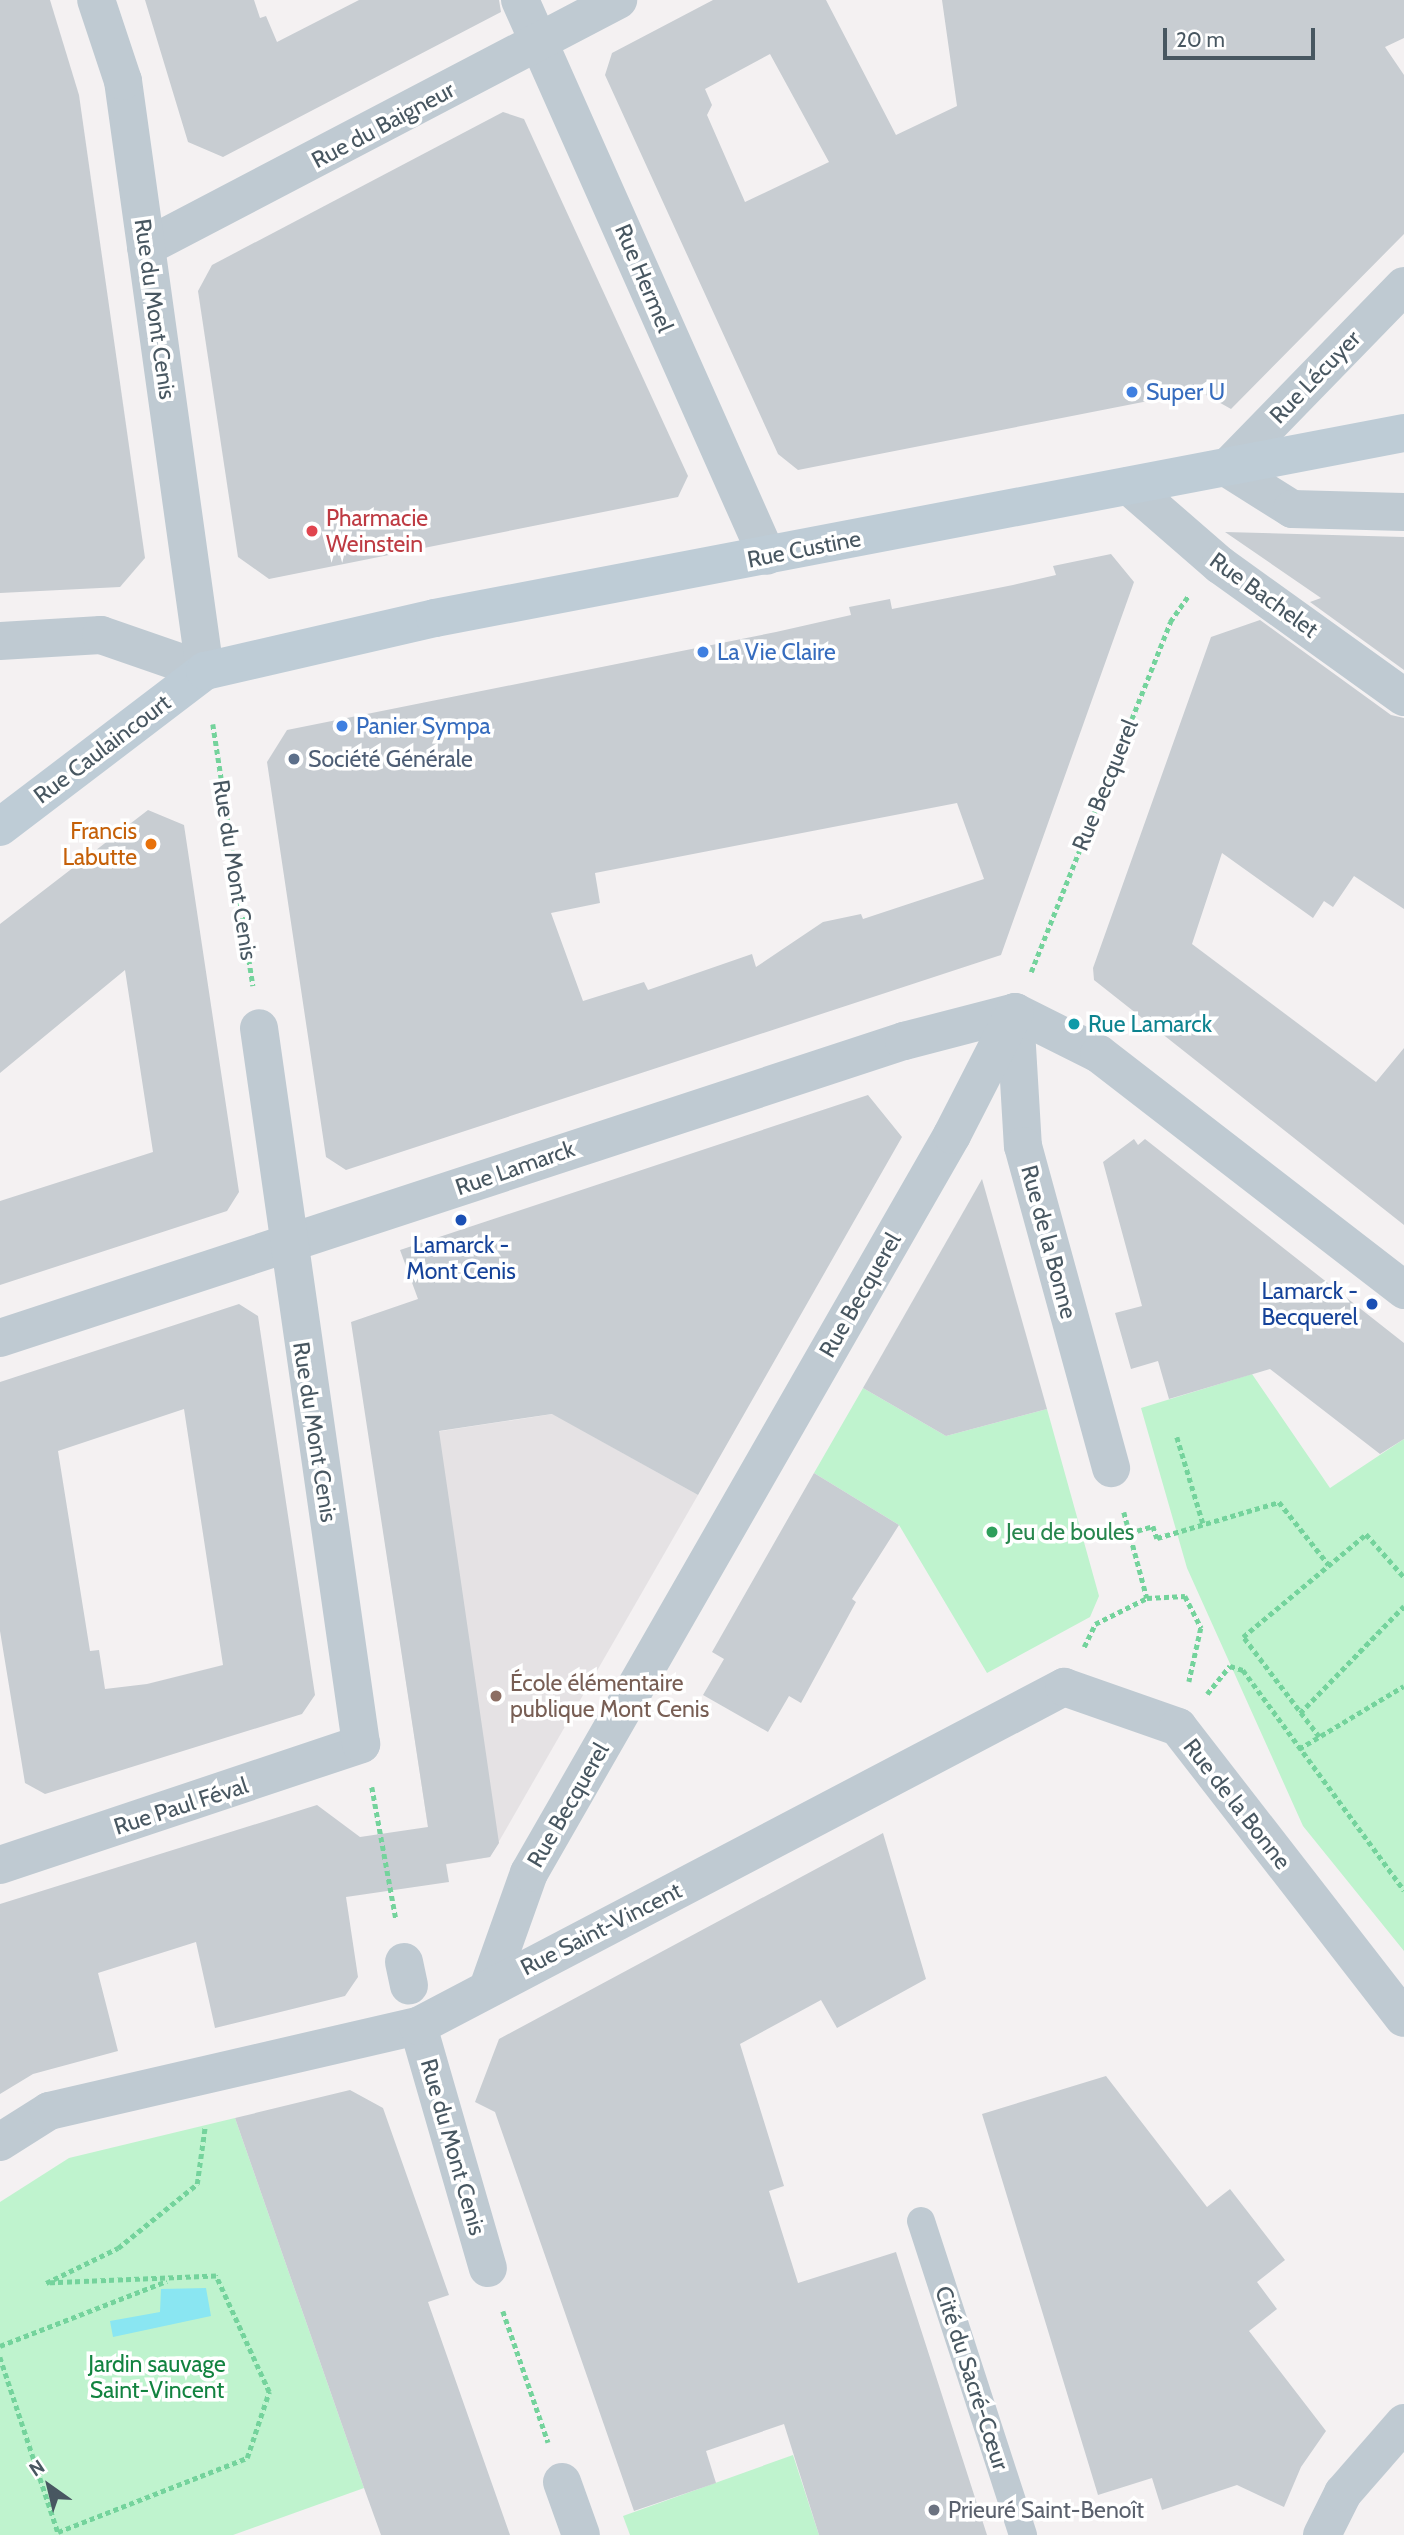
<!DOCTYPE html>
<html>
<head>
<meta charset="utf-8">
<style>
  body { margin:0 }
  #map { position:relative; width:1404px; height:2535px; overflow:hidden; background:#f4f1f2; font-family:Cabin,sans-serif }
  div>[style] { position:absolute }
  .education>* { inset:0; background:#e5e2e4 }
  .green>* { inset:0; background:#bff3ce }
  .water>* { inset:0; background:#8ae6f2 }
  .building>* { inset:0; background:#c8cdd2 }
  .path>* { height:4.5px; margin-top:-2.25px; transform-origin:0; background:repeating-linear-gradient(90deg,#74d39c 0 5px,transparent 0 8.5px) }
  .lane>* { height:28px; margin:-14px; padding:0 14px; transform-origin:14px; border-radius:14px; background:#bfcad2 }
  .street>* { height:38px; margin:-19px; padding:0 19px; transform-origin:19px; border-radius:19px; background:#bfcad2 }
  .secondary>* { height:38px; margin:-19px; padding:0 19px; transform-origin:19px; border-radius:19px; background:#beccd6 }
  .dots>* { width:19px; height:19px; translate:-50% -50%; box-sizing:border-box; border:4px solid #fff; border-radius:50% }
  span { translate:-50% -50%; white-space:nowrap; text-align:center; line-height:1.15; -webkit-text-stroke:7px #fff; paint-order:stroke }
  .street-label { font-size:23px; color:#485761 }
  .shop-label { font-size:23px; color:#366cbe }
  .left { translate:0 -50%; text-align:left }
  .health-label { font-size:23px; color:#be3a42 }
  .service-label { font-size:23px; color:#4e5e75 }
  .food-label { font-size:23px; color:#c56008 }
  .right { translate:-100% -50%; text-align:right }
  .culture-label { font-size:23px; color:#0d838f }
  .transit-label { font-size:23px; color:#164399 }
  .leisure-label { font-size:23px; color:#27864d }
  .education-label { font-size:23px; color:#785e54 }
  .park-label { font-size:23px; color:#128340 }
  .worship-label { font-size:23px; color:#5b616d }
  .north { position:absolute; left:14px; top:2451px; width:70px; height:70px; -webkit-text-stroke:5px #fff; paint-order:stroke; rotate:326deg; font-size:19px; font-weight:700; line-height:28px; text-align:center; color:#485761 }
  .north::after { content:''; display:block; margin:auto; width:24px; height:32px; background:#485761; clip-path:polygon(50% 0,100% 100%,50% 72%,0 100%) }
  .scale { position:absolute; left:1163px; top:28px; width:152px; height:32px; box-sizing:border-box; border:4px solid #485761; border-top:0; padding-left:9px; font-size:21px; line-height:24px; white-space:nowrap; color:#485761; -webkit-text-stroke:5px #fff; paint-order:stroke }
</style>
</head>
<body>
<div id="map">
  <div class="education">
    <div style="clip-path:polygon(553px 1414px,698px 1495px,490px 1857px,443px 1865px,432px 1854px,370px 1442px)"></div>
  </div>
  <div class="green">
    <div style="clip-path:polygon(1252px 1374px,1330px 1488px,1404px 1439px,1404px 1951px,1303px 1826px,1187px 1568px,1141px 1408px)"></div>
    <div style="clip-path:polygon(863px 1388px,946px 1436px,1047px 1409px,1099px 1596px,1090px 1617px,987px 1673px,899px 1525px,814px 1473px)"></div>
    <div style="clip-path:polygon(235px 2118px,364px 2488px,233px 2535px,0 2535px,0 2202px,69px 2158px)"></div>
    <div style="clip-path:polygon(793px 2455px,819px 2535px,630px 2535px,623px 2516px)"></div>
  </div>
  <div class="water">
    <div style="clip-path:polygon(206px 2288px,211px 2316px,113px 2337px,110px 2321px,160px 2312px,161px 2289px)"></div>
  </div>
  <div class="building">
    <div style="clip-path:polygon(0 0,50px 0,79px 95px,145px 558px,120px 587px,0 593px)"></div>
    <div style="clip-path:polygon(145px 0,254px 0,260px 18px,266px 16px,277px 42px,359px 0,499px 0,501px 12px,223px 157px,188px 142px)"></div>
    <div style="clip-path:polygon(evenodd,713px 0,826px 0,896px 135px,957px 106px,942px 0,1404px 0,1404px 38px,1385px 47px,1404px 75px,1404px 234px,1231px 409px,1199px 391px,798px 470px,778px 454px,605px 75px,612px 53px,713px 0,770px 54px,829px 162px,745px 202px,707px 115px,712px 105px,705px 89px,770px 54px)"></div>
    <div style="clip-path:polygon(503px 112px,524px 119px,688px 476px,678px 497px,269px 579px,238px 557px,198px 291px,212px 265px)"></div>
    <div style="clip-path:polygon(1225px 532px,1404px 537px,1404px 670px,1310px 602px,1321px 598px)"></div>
    <div style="clip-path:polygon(evenodd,1111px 554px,1134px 582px,1001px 955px,346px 1170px,326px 1157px,267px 762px,287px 730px,776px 632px,851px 615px,849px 607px,890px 599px,892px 609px,1013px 585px,1056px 575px,1053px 566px,1111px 554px,957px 803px,984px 879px,863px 919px,861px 914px,823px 922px,756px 967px,752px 954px,648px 990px,644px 982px,583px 1001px,551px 913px,600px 903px,595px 873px,957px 803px)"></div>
    <div style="clip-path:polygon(1260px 620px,1391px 715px,1404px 718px,1404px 909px,1354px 876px,1333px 907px,1324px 901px,1313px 918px,1222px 853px,1192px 944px,1376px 1082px,1404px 1048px,1404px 1225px,1094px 980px,1093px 968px,1211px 637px)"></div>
    <div style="clip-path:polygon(148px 810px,184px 825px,239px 1192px,227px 1211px,0 1285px,0 1201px,153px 1152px,125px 970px,0 1073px,0 924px)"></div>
    <div style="clip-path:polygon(868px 1095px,902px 1137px,698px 1495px,552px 1414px,439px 1431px,499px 1843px,490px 1857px,446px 1864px,449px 1882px,346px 1897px,358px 1977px,345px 1996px,215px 2028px,196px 1942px,98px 1973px,118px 2051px,33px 2074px,0 2094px,0 1904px,317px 1805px,360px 1837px,428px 1827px,351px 1322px,418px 1299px,400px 1250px)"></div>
    <div style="clip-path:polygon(1134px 1139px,1138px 1145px,1145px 1139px,1404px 1343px,1404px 1439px,1380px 1454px,1270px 1369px,1169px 1399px,1158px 1361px,1131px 1369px,1115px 1313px,1142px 1306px,1103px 1162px)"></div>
    <div style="clip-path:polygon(982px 1179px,1047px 1409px,946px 1436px,863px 1388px)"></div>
    <div style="clip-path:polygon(evenodd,239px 1304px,258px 1316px,315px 1695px,302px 1714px,45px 1794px,25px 1783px,0 1631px,0 1382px,239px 1304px,184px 1409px,223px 1665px,147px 1684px,105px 1689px,99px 1650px,90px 1651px,58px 1451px,184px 1409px)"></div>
    <div style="clip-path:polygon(814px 1473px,899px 1525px,852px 1599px,856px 1602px,801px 1703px,789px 1696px,768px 1732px,703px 1695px,724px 1659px,712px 1652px)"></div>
    <div style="clip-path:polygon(883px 1833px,926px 1979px,837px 2028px,821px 2000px,740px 2044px,784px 2186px,769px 2191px,798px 2283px,896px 2252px,987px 2535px,819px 2535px,784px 2424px,706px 2451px,716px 2483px,634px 2511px,495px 2112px,475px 2102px,499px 2039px)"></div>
    <div style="clip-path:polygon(1106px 2076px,1207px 2207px,1230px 2189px,1285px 2260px,1257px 2282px,1277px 2309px,1249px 2331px,1326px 2431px,1301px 2467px,1284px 2507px,1237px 2485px,1162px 2510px,1152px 2478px,1098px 2495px,982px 2114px)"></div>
    <div style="clip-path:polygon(350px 2090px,383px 2108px,449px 2295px,428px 2302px,510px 2535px,381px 2535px,364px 2488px,235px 2118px)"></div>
  </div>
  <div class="path">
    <div style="left:213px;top:724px;width:265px;rotate:81.3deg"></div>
    <div style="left:1031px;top:972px;width:377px;rotate:-68.3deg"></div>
    <div style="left:1170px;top:622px;width:32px;rotate:-55deg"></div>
    <div style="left:1177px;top:1437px;width:90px;rotate:73.2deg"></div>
    <div style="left:1124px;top:1512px;width:89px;rotate:75deg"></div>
    <div style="left:1147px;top:1598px;width:38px;rotate:-3deg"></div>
    <div style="left:1185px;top:1596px;width:36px;rotate:63deg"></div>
    <div style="left:1201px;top:1628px;width:55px;rotate:102.5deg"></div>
    <div style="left:1129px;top:1533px;width:25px;rotate:-16deg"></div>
    <div style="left:1153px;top:1526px;width:13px;rotate:72deg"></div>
    <div style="left:1157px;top:1538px;width:127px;rotate:-16.4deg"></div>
    <div style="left:1279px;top:1502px;width:80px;rotate:51.6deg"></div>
    <div style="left:1084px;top:1647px;width:25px;rotate:-64deg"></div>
    <div style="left:1095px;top:1624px;width:58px;rotate:-26.6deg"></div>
    <div style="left:1207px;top:1694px;width:36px;rotate:-51deg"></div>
    <div style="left:1230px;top:1666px;width:14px;rotate:17deg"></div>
    <div style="left:1243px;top:1670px;width:273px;rotate:53.8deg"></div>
    <div style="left:1300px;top:1713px;width:149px;rotate:-45.8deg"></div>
    <div style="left:1319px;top:1737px;width:126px;rotate:-127.2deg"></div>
    <div style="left:1243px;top:1637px;width:160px;rotate:-39.9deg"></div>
    <div style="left:1366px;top:1534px;width:57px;rotate:48.5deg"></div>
    <div style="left:1299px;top:1749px;width:122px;rotate:-31deg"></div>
    <div style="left:372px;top:1787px;width:134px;rotate:79.7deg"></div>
    <div style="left:503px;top:2311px;width:139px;rotate:71deg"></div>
    <div style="left:0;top:2346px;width:179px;rotate:-21.3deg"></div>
    <div style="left:0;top:2357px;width:184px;rotate:71.7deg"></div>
    <div style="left:58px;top:2532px;width:203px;rotate:-21.4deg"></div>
    <div style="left:247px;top:2458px;width:70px;rotate:-71.6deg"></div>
    <div style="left:269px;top:2392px;width:128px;rotate:-114.6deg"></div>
    <div style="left:216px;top:2276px;width:170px;rotate:177.6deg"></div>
    <div style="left:46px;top:2283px;width:80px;rotate:-25.9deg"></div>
    <div style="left:118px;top:2248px;width:102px;rotate:-39deg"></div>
    <div style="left:197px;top:2184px;width:59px;rotate:-82.1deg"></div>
  </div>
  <div class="lane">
    <div style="left:921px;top:2221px;width:330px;rotate:72deg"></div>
  </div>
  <div class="street">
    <div style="left:520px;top:0;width:608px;rotate:66.05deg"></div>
    <div style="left:146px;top:247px;width:533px;rotate:-27.62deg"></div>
    <div style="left:1404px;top:286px;width:254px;rotate:134.2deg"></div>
    <div style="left:1227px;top:468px;width:77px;rotate:32.2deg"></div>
    <div style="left:1292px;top:509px;width:112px;rotate:1.5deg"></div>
    <div style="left:1129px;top:486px;width:121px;rotate:41deg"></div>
    <div style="left:1220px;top:565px;width:226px;rotate:35.7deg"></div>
    <div style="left:0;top:641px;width:101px;rotate:-3.4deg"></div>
    <div style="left:101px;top:635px;width:110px;rotate:19.1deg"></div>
    <div style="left:205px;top:671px;width:596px;rotate:-97.91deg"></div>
    <div style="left:123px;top:81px;width:85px;rotate:-108.4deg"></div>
    <div style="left:1015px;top:1013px;width:133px;rotate:86.6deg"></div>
    <div style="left:1023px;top:1146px;width:334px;rotate:74.7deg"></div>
    <div style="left:0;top:1338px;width:952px;rotate:-18.19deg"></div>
    <div style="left:904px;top:1041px;width:115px;rotate:-14.6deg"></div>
    <div style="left:1015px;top:1012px;width:94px;rotate:26.6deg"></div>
    <div style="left:1099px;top:1054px;width:386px;rotate:37.7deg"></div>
    <div style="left:0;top:1865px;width:381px;rotate:-18.5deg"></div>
    <div style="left:361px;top:1744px;width:723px;rotate:-98.11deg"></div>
    <div style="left:404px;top:1962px;width:24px;rotate:78deg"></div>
    <div style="left:488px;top:1988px;width:122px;rotate:-70.4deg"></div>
    <div style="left:529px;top:1873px;width:851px;rotate:-60.18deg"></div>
    <div style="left:952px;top:1135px;width:138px;rotate:-62.9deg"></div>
    <div style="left:418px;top:2026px;width:252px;rotate:73.9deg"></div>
    <div style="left:0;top:2142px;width:58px;rotate:-32.3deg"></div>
    <div style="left:49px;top:2111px;width:379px;rotate:-13deg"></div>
    <div style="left:418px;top:2026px;width:730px;rotate:-27.69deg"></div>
    <div style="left:1064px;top:1687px;width:121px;rotate:19.3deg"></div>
    <div style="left:1178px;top:1727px;width:368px;rotate:52.2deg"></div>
    <div style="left:562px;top:2482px;width:56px;rotate:70.3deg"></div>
    <div style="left:1322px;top:2535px;width:47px;rotate:-63.4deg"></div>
    <div style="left:1343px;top:2493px;width:93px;rotate:-48.9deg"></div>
  </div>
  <div class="secondary">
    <div style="left:0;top:827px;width:258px;rotate:-37.3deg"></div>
    <div style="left:205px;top:671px;width:236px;rotate:-13deg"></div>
    <div style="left:435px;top:618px;width:987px;rotate:-10.81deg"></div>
  </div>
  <div class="dots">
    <div style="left:1132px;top:392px;background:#3f7fe0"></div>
    <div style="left:312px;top:531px;background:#e0444e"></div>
    <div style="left:703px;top:652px;background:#3f7fe0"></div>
    <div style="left:342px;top:726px;background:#3f7fe0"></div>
    <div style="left:294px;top:759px;background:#5c6f8a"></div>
    <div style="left:151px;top:844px;background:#e8710a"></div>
    <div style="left:1074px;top:1024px;background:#0f9aa8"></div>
    <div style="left:461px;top:1220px;background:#1a4fb4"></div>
    <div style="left:1372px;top:1304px;background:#1a4fb4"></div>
    <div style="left:992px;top:1532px;background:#2e9e5b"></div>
    <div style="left:496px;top:1696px;background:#8d6e63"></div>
    <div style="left:934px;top:2510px;background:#6b7280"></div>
  </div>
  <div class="street-label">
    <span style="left:383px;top:125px;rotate:-28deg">Rue du Baigneur</span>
    <span style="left:644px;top:278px;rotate:67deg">Rue Hermel</span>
    <span style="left:155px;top:309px;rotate:82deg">Rue du Mont Cenis</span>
    <span style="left:1315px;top:377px;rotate:-46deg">Rue Lécuyer</span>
    <span style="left:804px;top:549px;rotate:-11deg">Rue Custine</span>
    <span style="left:1264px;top:595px;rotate:36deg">Rue Bachelet</span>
    <span style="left:102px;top:749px;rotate:-37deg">Rue Caulaincourt</span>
    <span style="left:1105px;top:785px;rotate:-68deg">Rue Becquerel</span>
    <span style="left:235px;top:870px;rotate:81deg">Rue du Mont Cenis</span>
    <span style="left:515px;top:1168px;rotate:-19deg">Rue Lamarck</span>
    <span style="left:1049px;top:1242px;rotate:75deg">Rue de la Bonne</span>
    <span style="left:860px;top:1295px;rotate:-60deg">Rue Becquerel</span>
    <span style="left:315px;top:1432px;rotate:81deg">Rue du Mont Cenis</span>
    <span style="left:1237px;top:1804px;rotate:52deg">Rue de la Bonne</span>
    <span style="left:568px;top:1805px;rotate:-60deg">Rue Becquerel</span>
    <span style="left:181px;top:1806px;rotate:-18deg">Rue Paul Féval</span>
    <span style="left:601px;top:1929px;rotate:-27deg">Rue Saint-Vincent</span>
    <span style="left:453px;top:2147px;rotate:74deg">Rue du Mont Cenis</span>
    <span style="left:972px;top:2378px;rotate:72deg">Cité du Sacré-Cœur</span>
  </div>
  <div class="shop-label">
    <span class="left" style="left:1146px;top:392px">Super U</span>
    <span class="left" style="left:717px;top:652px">La Vie Claire</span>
    <span class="left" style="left:356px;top:726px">Panier Sympa</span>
  </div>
  <div class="health-label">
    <span class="left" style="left:326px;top:531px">Pharmacie<br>Weinstein</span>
  </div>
  <div class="service-label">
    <span class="left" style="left:308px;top:759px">Société Générale</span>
  </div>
  <div class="food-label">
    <span class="right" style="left:137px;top:844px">Francis<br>Labutte</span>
  </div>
  <div class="culture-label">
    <span class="left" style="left:1088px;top:1024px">Rue Lamarck</span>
  </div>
  <div class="transit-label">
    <span style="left:461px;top:1258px">Lamarck -<br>Mont Cenis</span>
    <span class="right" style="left:1358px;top:1304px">Lamarck -<br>Becquerel</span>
  </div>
  <div class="leisure-label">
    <span class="left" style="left:1006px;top:1532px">Jeu de boules</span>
  </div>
  <div class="education-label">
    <span class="left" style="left:510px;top:1696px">École élémentaire<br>publique Mont Cenis</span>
  </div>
  <div class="park-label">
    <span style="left:157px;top:2377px">Jardin sauvage<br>Saint-Vincent</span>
  </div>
  <div class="worship-label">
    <span class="left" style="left:948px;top:2510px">Prieuré Saint-Benoît</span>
  </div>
  <div class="north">N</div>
  <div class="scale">20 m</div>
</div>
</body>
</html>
